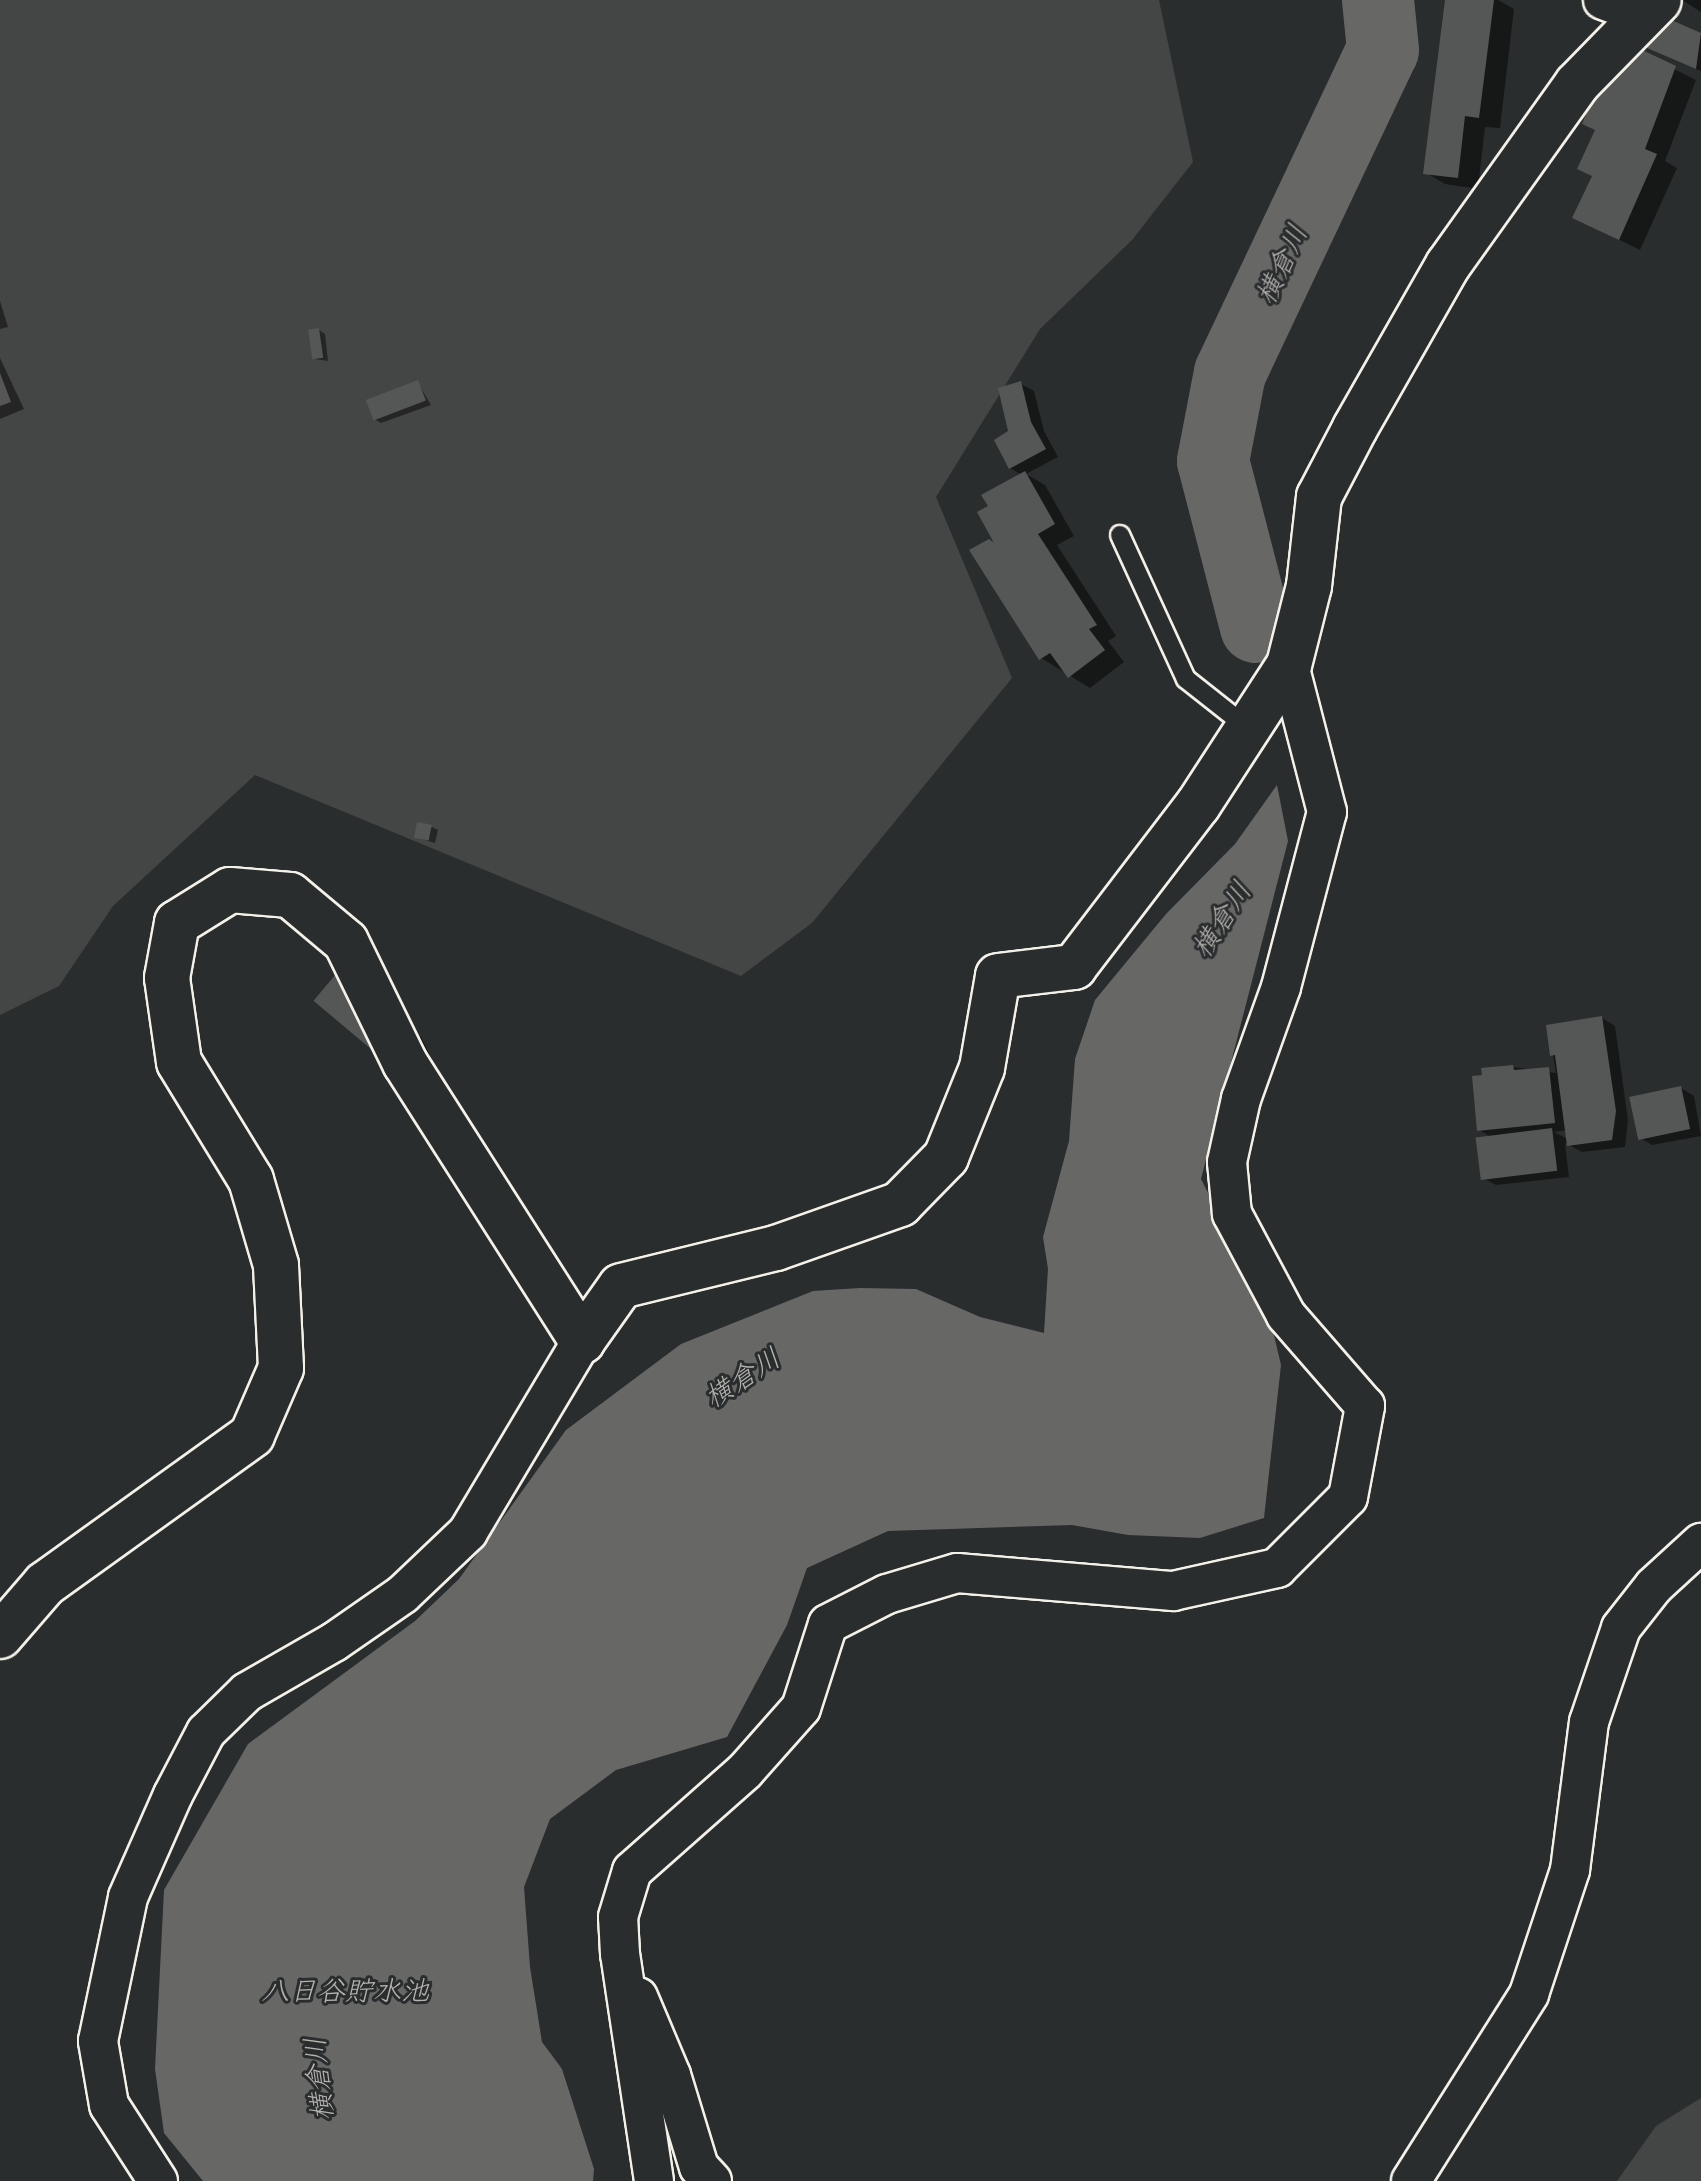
<!DOCTYPE html>
<html>
<head>
<meta charset="utf-8">
<style>
  body { margin:0 }
  #map { position:relative; width:1701px; height:2181px; overflow:hidden; background:#2a2d2e; font-family:Itim,"Klee One",sans-serif }
  div>[style] { position:absolute }
  .green>* { inset:0; background:#444645 }
  .water>* { inset:0; background:#676866 }
  .shadow>* { inset:0; background:#0007; transform-origin:0 0 }
  .river>* { height:72px; margin:-36px; padding:0 36px; transform-origin:36px; border-radius:36px; background:#676866 }
  .building>* { inset:0; background:#555756; transform-origin:0 0 }
  .roads { filter:drop-shadow(2px 0 #f4f1e8) drop-shadow(-2px 0 #f4f1e8) drop-shadow(0 2px #f4f1e8) drop-shadow(0 -2px #f4f1e8) }
  .lane>* { height:18px; margin:-9px; padding:0 9px; transform-origin:9px; border-radius:9px; background:#2a2d2e }
  .street>* { height:38px; margin:-19px; padding:0 19px; transform-origin:19px; border-radius:19px; background:#2a2d2e }
  .secondary>* { height:44px; margin:-22px; padding:0 22px; transform-origin:22px; border-radius:22px; background:#2a2d2e }
  span { translate:-50% -50%; white-space:nowrap; text-align:center; line-height:1.15; -webkit-text-stroke:6px #2a2d2e; paint-order:stroke }
  .water-label { font-size:28px; color:#b5b3ae; font-style:italic }
</style>
</head>
<body>
<div id="map">
  <div class="green">
    <div style="clip-path:polygon(0 0,1159px 0,1193px 162px,1132px 240px,1040px 329px,936px 497px,1012px 678px,812px 923px,741px 976px,255px 775px,113px 906px,59px 986px,0 1015px)"></div>
    <div style="clip-path:polygon(1701px 2098px,1701px 2181px,1617px 2181px,1656px 2126px)"></div>
  </div>
  <div class="water">
    <div style="clip-path:polygon(1277px 785px,1288px 841px,1201px 1179px,1269px 1314px,1281px 1365px,1264px 1518px,1200px 1538px,1128px 1535px,1072px 1525px,888px 1531px,807px 1568px,787px 1625px,727px 1737px,616px 1770px,550px 1819px,524px 1887px,530px 1967px,542px 2042px,562px 2069px,594px 2169px,593px 2181px,203px 2181px,164px 2133px,155px 2069px,164px 1890px,248px 1744px,415px 1621px,459px 1579px,566px 1430px,681px 1344px,813px 1291px,860px 1288px,916px 1289px,980px 1317px,1044px 1333px,1048px 1269px,1043px 1237px,1069px 1141px,1075px 1059px,1095px 1000px,1166px 914px,1235px 844px)"></div>
  </div>
  <div class="shadow">
    <div style="clip-path:polygon(1447px 0,1498px 0,1514px 9px,1500px 128px,1485px 127px,1478px 189px,1445px 184px,1425px 172px)"></div>
    <div style="clip-path:polygon(1682px 0,1701px 0,1701px 12px)"></div>
    <div style="clip-path:polygon(1654px 14px,1701px 35px,1701px 71px,1644px 47px)"></div>
    <div style="clip-path:polygon(1618px 41px,1696px 80px,1665px 161px,1677px 168px,1640px 250px,1575px 218px,1594px 176px,1597px 131px)"></div>
    <div style="clip-path:polygon(0 301px,8px 327px,0 329px,0 342px)"></div>
    <div style="clip-path:polygon(319px 330px,325px 334px,328px 361px,315px 359px)"></div>
    <div style="clip-path:polygon(0 358px,24px 409px,0 419px)"></div>
    <div style="clip-path:polygon(418px 383px,431px 405px,381px 423px,374px 419px)"></div>
    <div style="clip-path:polygon(1021px 384px,1034px 391px,1044px 431px,1058px 457px,1026px 474px,1045px 485px,1074px 536px,1057px 545px,1116px 636px,1108px 641px,1124px 662px,1090px 688px,1041px 658px,999px 548px,990px 507px,1022px 475px,1010px 468px,1010px 432px)"></div>
    <div style="clip-path:polygon(1311px 454px,1356px 461px,1351px 491px,1323px 492px,1307px 480px)"></div>
    <div style="clip-path:polygon(432px 827px,438px 830px,435px 843px,416px 837px)"></div>
    <div style="clip-path:polygon(evenodd,1602px 1018px,1615px 1026px,1628px 1120px,1625px 1147px,1582px 1152px,1565px 1143px,1569px 1177px,1496px 1185px,1483px 1178px,1495px 1139px,1479px 1130px,1513px 1067px,1556px 1073px,1548px 1027px,1602px 1018px,1566px 1130px,1568px 1139px,1554px 1132px,1566px 1130px)"></div>
    <div style="left:421px;top:1037px;width:39px;height:22px;rotate:64deg"></div>
    <div style="clip-path:polygon(1681px 1088px,1694px 1096px,1701px 1136px,1652px 1145px,1639px 1137px)"></div>
  </div>
  <div class="river">
    <div style="left:1256px;top:627px;width:171px;rotate:-104.5deg"></div>
    <div style="left:1213px;top:461px;width:90px;rotate:-79.1deg"></div>
    <div style="left:1230px;top:373px;width:357px;rotate:-64.7deg"></div>
    <div style="left:1383px;top:50px;width:50px;rotate:-95.7deg"></div>
  </div>
  <div class="building">
    <div style="clip-path:polygon(1445px 0,1494px 0,1479px 118px,1465px 116px,1458px 178px,1423px 174px)"></div>
    <div style="clip-path:polygon(1653px 12px,1701px 33px,1696px 69px,1628px 40px)"></div>
    <div style="clip-path:polygon(1617px 38px,1676px 66px,1645px 149px,1657px 154px,1619px 240px,1572px 218px,1592px 176px,1577px 169px,1595px 130px,1582px 124px)"></div>
    <div style="left:319px;top:328px;width:30px;height:11px;rotate:82deg"></div>
    <div style="clip-path:polygon(0 373px,11px 402px,0 406px)"></div>
    <div style="left:418px;top:380px;width:22px;height:56px;rotate:69deg"></div>
    <div style="clip-path:polygon(1021px 381px,1031px 422px,1046px 449px,1009px 469px,994px 440px,1008px 431px,998px 388px)"></div>
    <div style="clip-path:polygon(1025px 471px,1055px 524px,1038px 534px,1097px 625px,1089px 629px,1105px 650px,1068px 678px,1050px 653px,1039px 660px,969px 550px,989px 539px,994px 543px,977px 512px,988px 506px,981px 495px)"></div>
    <div style="left:417px;top:822px;width:15px;height:16px;rotate:11deg"></div>
    <div style="left:336px;top:974px;width:77px;height:35px;rotate:40deg"></div>
    <div style="clip-path:polygon(1602px 1016px,1616px 1111px,1612px 1140px,1567px 1146px,1555px 1055px,1550px 1056px,1546px 1025px)"></div>
    <div style="clip-path:polygon(1513px 1065px,1514px 1070px,1549px 1067px,1555px 1123px,1477px 1131px,1472px 1076px,1482px 1075px,1481px 1068px)"></div>
    <div style="left:1681px;top:1086px;width:44px;height:53px;rotate:78deg"></div>
    <div style="left:1552px;top:1128px;width:43px;height:77px;rotate:83deg"></div>
  </div>
  <div class="roads">
    <div class="lane">
      <div style="left:1120px;top:535px;width:158px;rotate:65.4deg"></div>
      <div style="left:1186px;top:679px;width:79px;rotate:38.3deg"></div>
    </div>
    <div class="street">
      <div style="left:1603px;top:0;width:43px;rotate:20.6deg"></div>
      <div style="left:638px;top:1997px;width:85px;rotate:67.1deg"></div>
      <div style="left:671px;top:2075px;width:96px;rotate:73.1deg"></div>
      <div style="left:699px;top:2167px;width:19px;rotate:47deg"></div>
      <div style="left:158px;top:2181px;width:90px;rotate:-122.8deg"></div>
      <div style="left:109px;top:2105px;width:65px;rotate:-99.8deg"></div>
      <div style="left:98px;top:2041px;width:147px;rotate:-78.2deg"></div>
      <div style="left:128px;top:1897px;width:111px;rotate:-66.2deg"></div>
      <div style="left:173px;top:1795px;width:71px;rotate:-62.4deg"></div>
      <div style="left:206px;top:1732px;width:57px;rotate:-44.3deg"></div>
      <div style="left:247px;top:1692px;width:100px;rotate:-29.9deg"></div>
      <div style="left:334px;top:1642px;width:84px;rotate:-34.8deg"></div>
      <div style="left:403px;top:1594px;width:90px;rotate:-43.6deg"></div>
      <div style="left:468px;top:1532px;width:222px;rotate:-59.2deg"></div>
      <div style="left:654px;top:2181px;width:230px;rotate:-98.5deg"></div>
      <div style="left:620px;top:1954px;width:37px;rotate:-93deg"></div>
      <div style="left:618px;top:1917px;width:48px;rotate:-73.1deg"></div>
      <div style="left:632px;top:1871px;width:151px;rotate:-41.5deg"></div>
      <div style="left:745px;top:1771px;width:84px;rotate:-48.4deg"></div>
      <div style="left:801px;top:1708px;width:88px;rotate:-72.2deg"></div>
      <div style="left:828px;top:1624px;width:66px;rotate:-27deg"></div>
      <div style="left:887px;top:1594px;width:73px;rotate:-16.7deg"></div>
      <div style="left:957px;top:1573px;width:217px;rotate:4.8deg"></div>
      <div style="left:1173px;top:1591px;width:107px;rotate:-12.5deg"></div>
      <div style="left:1277px;top:1568px;width:100px;rotate:-45deg"></div>
      <div style="left:1348px;top:1497px;width:93px;rotate:-79.4deg"></div>
      <div style="left:1365px;top:1406px;width:121px;rotate:-131deg"></div>
      <div style="left:1286px;top:1315px;width:115px;rotate:-118.1deg"></div>
      <div style="left:1232px;top:1214px;width:52px;rotate:-95.5deg"></div>
      <div style="left:1227px;top:1162px;width:65px;rotate:-77.5deg"></div>
      <div style="left:1241px;top:1099px;width:119px;rotate:-70.3deg"></div>
      <div style="left:1281px;top:987px;width:181px;rotate:-75.3deg"></div>
      <div style="left:1327px;top:812px;width:152px;rotate:-104.5deg"></div>
      <div style="left:1411px;top:2181px;width:221px;rotate:-57.7deg"></div>
      <div style="left:1529px;top:1994px;width:131px;rotate:-71.7deg"></div>
      <div style="left:1570px;top:1870px;width:149px;rotate:-82.7deg"></div>
      <div style="left:1589px;top:1722px;width:99px;rotate:-71.2deg"></div>
      <div style="left:1621px;top:1628px;width:53px;rotate:-51.8deg"></div>
      <div style="left:1654px;top:1586px;width:64px;rotate:-42.5deg"></div>
    </div>
    <div class="secondary">
      <div style="left:0;top:1636px;width:69px;rotate:-49.1deg"></div>
      <div style="left:45px;top:1584px;width:255px;rotate:-35.7deg"></div>
      <div style="left:252px;top:1435px;width:73px;rotate:-66.6deg"></div>
      <div style="left:281px;top:1368px;width:103px;rotate:-92.8deg"></div>
      <div style="left:276px;top:1265px;width:89px;rotate:-106.4deg"></div>
      <div style="left:251px;top:1180px;width:138px;rotate:-121.4deg"></div>
      <div style="left:179px;top:1062px;width:85px;rotate:-98.1deg"></div>
      <div style="left:167px;top:978px;width:56px;rotate:-79.7deg"></div>
      <div style="left:177px;top:923px;width:62px;rotate:-31.9deg"></div>
      <div style="left:230px;top:890px;width:60px;rotate:4.8deg"></div>
      <div style="left:290px;top:895px;width:73px;rotate:40deg"></div>
      <div style="left:346px;top:942px;width:135px;rotate:64deg"></div>
      <div style="left:405px;top:1063px;width:330px;rotate:57.5deg"></div>
      <div style="left:582px;top:1341px;width:67px;rotate:-54.7deg"></div>
      <div style="left:621px;top:1286px;width:160px;rotate:-13.8deg"></div>
      <div style="left:776px;top:1248px;width:132px;rotate:-19.5deg"></div>
      <div style="left:900px;top:1204px;width:66px;rotate:-45.6deg"></div>
      <div style="left:946px;top:1157px;width:96px;rotate:-68deg"></div>
      <div style="left:982px;top:1068px;width:93px;rotate:-80.1deg"></div>
      <div style="left:998px;top:976px;width:77px;rotate:-6.8deg"></div>
      <div style="left:1074px;top:967px;width:204px;rotate:-52.6deg"></div>
      <div style="left:1198px;top:805px;width:167px;rotate:-57deg"></div>
      <div style="left:1289px;top:665px;width:81px;rotate:-75.8deg"></div>
      <div style="left:1309px;top:586px;width:90px;rotate:-83.6deg"></div>
      <div style="left:1319px;top:497px;width:78px;rotate:-62.4deg"></div>
      <div style="left:1355px;top:428px;width:188px;rotate:-60.3deg"></div>
      <div style="left:1448px;top:265px;width:222px;rotate:-54.5deg"></div>
      <div style="left:1577px;top:84px;width:117px;rotate:-45.7deg"></div>
    </div>
  </div>
  <div class="water-label">
    <span style="left:1281px;top:264px;rotate:-65deg">横倉川</span>
    <span style="left:1221px;top:919px;rotate:-57deg">横倉川</span>
    <span style="left:742px;top:1377px;rotate:-33deg">横倉川</span>
    <span style="left:345px;top:1990px">八日谷貯水池</span>
    <span style="left:318px;top:2079px;rotate:-96deg">横倉川</span>
  </div>
</div>
</body>
</html>
